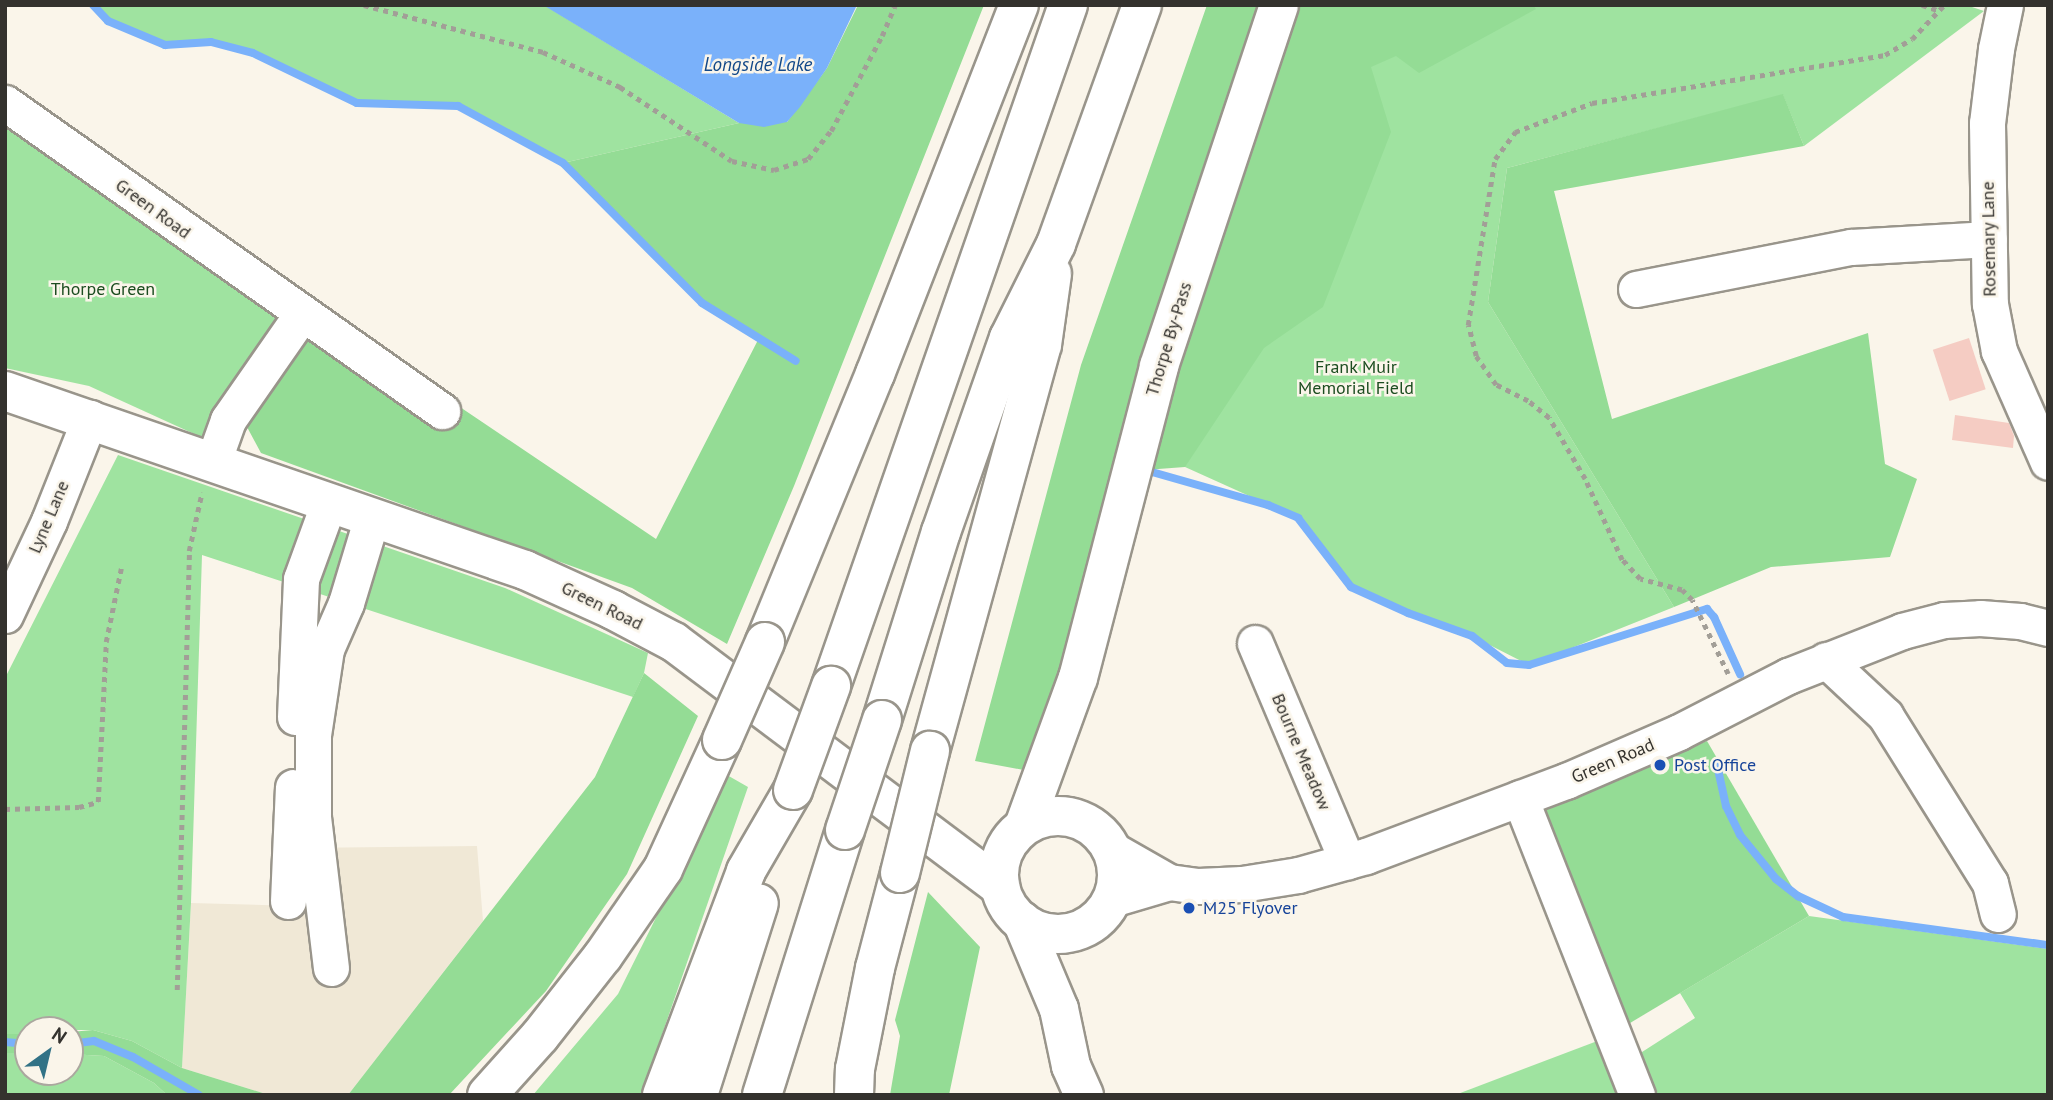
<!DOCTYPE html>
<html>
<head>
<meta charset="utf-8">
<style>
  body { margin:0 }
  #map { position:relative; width:2053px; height:1100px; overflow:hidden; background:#faf5ea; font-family:"PT Sans",sans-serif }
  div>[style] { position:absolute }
  .built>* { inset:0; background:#f0e8d6 }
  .green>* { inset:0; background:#9fe3a0 }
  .forest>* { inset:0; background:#94dc95; transform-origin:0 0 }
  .water>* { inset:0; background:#7ab1fa }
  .stream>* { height:8px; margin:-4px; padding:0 4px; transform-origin:4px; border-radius:4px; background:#7ab1fa }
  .building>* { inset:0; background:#f5ccc3; transform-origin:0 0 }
  .path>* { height:4.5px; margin-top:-2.25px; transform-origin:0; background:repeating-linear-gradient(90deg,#a29e97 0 5px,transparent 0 10px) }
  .roads { filter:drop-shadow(2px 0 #99958b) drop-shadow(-2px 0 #99958b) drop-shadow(0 2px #99958b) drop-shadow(0 -2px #99958b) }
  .minor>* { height:35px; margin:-17.5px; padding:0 17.5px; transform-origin:17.5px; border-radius:17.5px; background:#fff }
  .major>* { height:38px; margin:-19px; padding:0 19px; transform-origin:19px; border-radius:19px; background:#fff }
  .major>.ring { margin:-19px; padding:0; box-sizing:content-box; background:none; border:38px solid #fff; border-radius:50% }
  .highway>* { height:38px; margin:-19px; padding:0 19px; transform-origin:19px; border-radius:19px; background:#fff }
  .bridges { filter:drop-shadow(2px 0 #99958b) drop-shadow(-2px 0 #99958b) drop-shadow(0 2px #99958b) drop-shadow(0 -2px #99958b) }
  .highway-bridge>* { height:38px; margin:-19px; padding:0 19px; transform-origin:19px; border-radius:19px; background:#fff }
  .dots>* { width:19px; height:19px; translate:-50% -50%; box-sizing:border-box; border:4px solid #faf5ea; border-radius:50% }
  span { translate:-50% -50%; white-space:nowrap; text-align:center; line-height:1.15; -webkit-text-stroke:5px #faf5ea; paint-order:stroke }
  .street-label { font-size:18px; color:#34322e }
  .park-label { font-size:18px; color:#1c4d20 }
  .transit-label { font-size:18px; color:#164399 }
  .left { translate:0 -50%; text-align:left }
  .water-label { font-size:19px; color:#124888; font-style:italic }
  .frame { position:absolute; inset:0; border:7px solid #34322e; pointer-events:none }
  .north { position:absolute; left:14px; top:1016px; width:70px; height:70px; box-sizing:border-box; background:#faf5ea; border:2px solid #aba79f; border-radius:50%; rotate:34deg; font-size:19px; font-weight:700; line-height:28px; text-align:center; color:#34322e }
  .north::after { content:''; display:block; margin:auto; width:24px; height:32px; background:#327286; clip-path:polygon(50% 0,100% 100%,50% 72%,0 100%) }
</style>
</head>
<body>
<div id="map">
  <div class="built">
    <div style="clip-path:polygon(477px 846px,483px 921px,348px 1095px,269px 1095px,182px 1068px,191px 903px,296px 906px,298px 848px)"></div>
  </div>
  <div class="green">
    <div style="clip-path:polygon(88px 5px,544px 5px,739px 123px,563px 163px,458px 106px,357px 103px,253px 53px,211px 42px,165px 45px,108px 21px)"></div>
    <div style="clip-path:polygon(1310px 5px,1966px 5px,1984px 11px,1804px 146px,1783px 95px,1507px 168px,1488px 302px,1674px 607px,1529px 665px,1472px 636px,1351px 587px,1298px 518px,1185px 467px,1180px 444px)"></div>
    <div style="clip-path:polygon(5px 96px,301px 315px,203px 438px,89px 386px,5px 368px)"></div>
    <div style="clip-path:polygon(118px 455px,505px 588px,648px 653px,644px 673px,633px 697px,202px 555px,191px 903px,182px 1068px,132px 1041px,93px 1030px,28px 1030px,28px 1034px,5px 1034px,5px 678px)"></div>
    <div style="clip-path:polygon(727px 775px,748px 787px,641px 1095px,533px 1095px,618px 994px)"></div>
    <div style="clip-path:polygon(1809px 916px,2048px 949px,2048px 1095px,1654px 1095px,1628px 1061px,1695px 1018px,1680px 993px)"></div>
    <div style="clip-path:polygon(1600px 1040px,1624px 1095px,1455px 1095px)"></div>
    <div style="clip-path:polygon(5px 1053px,28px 1053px,28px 1072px,70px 1072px,70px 1054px,104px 1056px,154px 1083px,167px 1095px,5px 1095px)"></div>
  </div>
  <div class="forest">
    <div style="clip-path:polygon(858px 5px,984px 5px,794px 486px,727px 644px,632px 588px,261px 453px,247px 427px,322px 314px,656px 539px,759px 338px,702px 303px,563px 163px,739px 123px,787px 122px,827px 68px)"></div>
    <div style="clip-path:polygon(1207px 5px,1533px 5px,1536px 9px,1419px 73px,1396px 56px,1371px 67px,1391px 132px,1323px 307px,1264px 348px,1185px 467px,1118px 472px,1029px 771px,975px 761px,1081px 365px)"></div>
    <div style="clip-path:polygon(1783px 94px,1804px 146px,1554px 191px,1612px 419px,1868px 333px,1885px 464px,1917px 479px,1890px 557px,1771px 567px,1674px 607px,1488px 302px,1507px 168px)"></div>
    <div style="clip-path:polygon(644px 673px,698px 716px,627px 874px,546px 991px,449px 1095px,348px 1095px,595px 777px)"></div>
    <div style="clip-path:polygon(1707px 741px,1809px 916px,1615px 1032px,1538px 809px)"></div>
    <div style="clip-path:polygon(928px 892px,980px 947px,949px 1095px,890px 1095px,900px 1036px,895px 1020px)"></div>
    <div style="clip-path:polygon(93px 1030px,132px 1041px,182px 1068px,269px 1095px,167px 1095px,154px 1083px,104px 1056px,70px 1054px,70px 1032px)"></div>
    <div style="left:5px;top:1034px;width:23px;height:19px"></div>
  </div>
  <div class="water">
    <div style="clip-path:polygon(543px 5px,857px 5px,827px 68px,800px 107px,787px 122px,764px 127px,739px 123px)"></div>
  </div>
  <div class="stream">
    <div style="left:93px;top:5px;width:22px;rotate:47deg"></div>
    <div style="left:108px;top:21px;width:62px;rotate:22.8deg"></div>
    <div style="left:165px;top:45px;width:46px;rotate:-3.7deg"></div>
    <div style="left:211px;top:42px;width:43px;rotate:14.7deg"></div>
    <div style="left:253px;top:53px;width:115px;rotate:25.7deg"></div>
    <div style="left:357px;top:103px;width:101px;rotate:1.7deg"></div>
    <div style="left:458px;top:106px;width:119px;rotate:28.5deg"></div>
    <div style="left:563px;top:163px;width:197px;rotate:45.2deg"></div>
    <div style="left:702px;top:303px;width:110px;rotate:31.7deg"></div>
    <div style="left:1152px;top:472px;width:121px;rotate:15.9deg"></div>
    <div style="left:1268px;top:505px;width:33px;rotate:23deg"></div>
    <div style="left:1298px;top:518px;width:87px;rotate:52.5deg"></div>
    <div style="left:1351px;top:587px;width:63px;rotate:24.5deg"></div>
    <div style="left:1408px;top:613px;width:68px;rotate:19.8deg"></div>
    <div style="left:1472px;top:636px;width:44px;rotate:37.6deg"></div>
    <div style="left:1507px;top:663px;width:22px;rotate:5deg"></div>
    <div style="left:1529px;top:665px;width:187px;rotate:-17.5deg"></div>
    <div style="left:1707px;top:609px;width:11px;rotate:49deg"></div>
    <div style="left:1714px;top:617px;width:63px;rotate:65.5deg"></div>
    <div style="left:1717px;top:765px;width:42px;rotate:77.6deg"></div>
    <div style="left:1726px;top:806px;width:32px;rotate:64deg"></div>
    <div style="left:1740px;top:835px;width:57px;rotate:50.7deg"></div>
    <div style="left:1776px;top:879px;width:28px;rotate:38deg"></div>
    <div style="left:1798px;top:896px;width:50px;rotate:25deg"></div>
    <div style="left:1843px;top:917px;width:207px;rotate:7.8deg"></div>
    <div style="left:5px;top:1042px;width:23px;rotate:5deg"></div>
    <div style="left:70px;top:1044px;width:24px;rotate:-7deg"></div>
    <div style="left:94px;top:1041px;width:42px;rotate:22.3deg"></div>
    <div style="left:133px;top:1057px;width:76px;rotate:29.9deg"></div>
  </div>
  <div class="building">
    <div style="left:1969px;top:338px;width:54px;height:38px;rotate:72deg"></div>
    <div style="clip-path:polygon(1955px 415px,2009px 423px,2014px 436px,2013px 448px,1952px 440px)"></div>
  </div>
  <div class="path">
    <div style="left:364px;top:5px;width:185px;rotate:14.7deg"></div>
    <div style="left:543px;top:52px;width:85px;rotate:24.4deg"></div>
    <div style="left:620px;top:87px;width:134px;rotate:33.5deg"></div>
    <div style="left:732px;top:161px;width:43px;rotate:12.1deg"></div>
    <div style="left:774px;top:170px;width:36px;rotate:-18deg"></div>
    <div style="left:808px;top:159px;width:36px;rotate:-51deg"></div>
    <div style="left:831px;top:131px;width:108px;rotate:-61.8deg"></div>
    <div style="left:882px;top:36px;width:34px;rotate:-67deg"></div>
    <div style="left:1922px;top:5px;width:19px;rotate:18deg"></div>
    <div style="left:1728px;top:674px;width:82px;rotate:-115.9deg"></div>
    <div style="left:1692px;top:600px;width:14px;rotate:-135deg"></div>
    <div style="left:1682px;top:590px;width:43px;rotate:-165.3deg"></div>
    <div style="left:1640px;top:579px;width:26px;rotate:-133deg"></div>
    <div style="left:1622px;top:560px;width:89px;rotate:-114.6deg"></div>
    <div style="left:1585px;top:479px;width:71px;rotate:-120.5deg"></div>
    <div style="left:1549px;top:418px;width:27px;rotate:-141deg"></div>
    <div style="left:1528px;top:401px;width:36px;rotate:-153deg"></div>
    <div style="left:1496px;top:385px;width:35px;rotate:-125deg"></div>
    <div style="left:1476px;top:356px;width:32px;rotate:-104deg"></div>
    <div style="left:1468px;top:325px;width:168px;rotate:-80.8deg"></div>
    <div style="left:1495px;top:159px;width:34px;rotate:-53deg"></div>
    <div style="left:1515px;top:132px;width:82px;rotate:-20.6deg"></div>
    <div style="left:1592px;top:103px;width:297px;rotate:-9.3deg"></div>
    <div style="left:1885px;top:55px;width:31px;rotate:-31deg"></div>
    <div style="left:1912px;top:39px;width:47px;rotate:-46.7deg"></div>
    <div style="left:5px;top:809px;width:74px;rotate:-1.5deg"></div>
    <div style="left:79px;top:807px;width:20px;rotate:-15deg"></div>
    <div style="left:98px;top:802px;width:160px;rotate:-87.1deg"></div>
    <div style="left:106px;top:642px;width:75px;rotate:-78.4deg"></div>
    <div style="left:177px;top:990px;width:439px;rotate:-88.4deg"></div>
    <div style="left:189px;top:551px;width:60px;rotate:-77.6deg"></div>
  </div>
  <div class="roads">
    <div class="minor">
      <div style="left:2005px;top:5px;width:45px;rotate:101.6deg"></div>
      <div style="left:1996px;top:49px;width:75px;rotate:96.9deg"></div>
      <div style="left:1987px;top:123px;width:181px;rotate:89.1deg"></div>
      <div style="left:1990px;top:304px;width:48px;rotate:79.2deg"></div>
      <div style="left:1999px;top:351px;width:121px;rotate:66.2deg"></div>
      <div style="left:5px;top:103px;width:535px;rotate:35.18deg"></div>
      <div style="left:1636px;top:289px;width:219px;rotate:-11.1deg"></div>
      <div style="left:1851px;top:247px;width:138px;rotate:-3.3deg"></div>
      <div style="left:213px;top:462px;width:45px;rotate:-70.3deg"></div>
      <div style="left:228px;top:420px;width:128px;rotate:-55.2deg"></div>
      <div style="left:5px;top:615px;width:104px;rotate:-64.9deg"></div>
      <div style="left:49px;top:521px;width:111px;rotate:-68.3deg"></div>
      <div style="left:1255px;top:643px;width:237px;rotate:67.1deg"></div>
      <div style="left:1826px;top:660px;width:81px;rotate:43deg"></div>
      <div style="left:1885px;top:715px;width:198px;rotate:58deg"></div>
      <div style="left:1990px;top:883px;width:32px;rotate:76deg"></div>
      <div style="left:295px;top:717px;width:138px;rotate:-87.5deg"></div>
      <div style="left:301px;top:579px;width:82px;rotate:-70deg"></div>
      <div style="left:1520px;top:798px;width:319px;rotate:68.5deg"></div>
      <div style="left:1111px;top:849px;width:67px;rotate:29.6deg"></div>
      <div style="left:1169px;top:882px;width:29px;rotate:8deg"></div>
      <div style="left:1198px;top:886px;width:44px;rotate:-2.6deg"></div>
      <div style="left:1242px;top:884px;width:57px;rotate:-9.1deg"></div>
      <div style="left:1298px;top:875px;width:71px;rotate:-15.6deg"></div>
      <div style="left:1366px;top:856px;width:214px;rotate:-20.6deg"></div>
      <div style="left:1566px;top:781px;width:123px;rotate:-23.4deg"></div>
      <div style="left:1679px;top:732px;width:123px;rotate:-27.2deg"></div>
      <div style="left:1788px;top:676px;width:123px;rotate:-21.5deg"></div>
      <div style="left:1902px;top:631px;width:43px;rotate:-14.7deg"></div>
      <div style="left:1944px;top:620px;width:36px;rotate:-3deg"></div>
      <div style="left:1980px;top:618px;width:40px;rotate:4.3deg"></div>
      <div style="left:2020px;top:621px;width:29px;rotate:14deg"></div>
      <div style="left:1112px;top:899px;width:59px;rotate:-16.6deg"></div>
      <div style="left:288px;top:901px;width:114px;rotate:-87.5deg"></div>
      <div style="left:331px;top:968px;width:151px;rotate:-96.8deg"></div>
      <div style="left:313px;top:818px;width:83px;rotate:-90deg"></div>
      <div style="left:313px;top:735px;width:87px;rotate:-81.4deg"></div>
      <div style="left:326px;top:649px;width:50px;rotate:-66.5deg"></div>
      <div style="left:346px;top:603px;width:90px;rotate:-73.2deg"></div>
    </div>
    <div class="major">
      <div style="left:5px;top:391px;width:550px;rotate:19deg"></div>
      <div style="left:525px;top:570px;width:97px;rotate:24.4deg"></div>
      <div style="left:613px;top:610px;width:69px;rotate:27.7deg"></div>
      <div style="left:674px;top:642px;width:408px;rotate:36.9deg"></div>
      <div class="ring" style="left:999px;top:816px;width:80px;height:80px"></div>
      <div style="left:1024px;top:826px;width:158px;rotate:-70deg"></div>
      <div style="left:1078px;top:678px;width:322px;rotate:-75.4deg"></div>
      <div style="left:1159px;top:366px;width:380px;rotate:-71.6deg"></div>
      <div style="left:1022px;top:921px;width:95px;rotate:67.2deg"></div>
      <div style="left:1059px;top:1009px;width:58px;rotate:78.1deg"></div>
      <div style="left:1071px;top:1066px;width:32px;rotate:66deg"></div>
    </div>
    <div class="highway">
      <div style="left:765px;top:642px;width:290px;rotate:-67.7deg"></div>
      <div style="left:875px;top:374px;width:396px;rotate:-68.7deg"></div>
      <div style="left:831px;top:686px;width:721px;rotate:-70.81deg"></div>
      <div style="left:882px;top:720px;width:197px;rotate:-72.6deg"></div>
      <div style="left:941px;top:532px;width:206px;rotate:-70.7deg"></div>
      <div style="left:1009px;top:338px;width:105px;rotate:-63.4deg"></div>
      <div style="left:1056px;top:244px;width:254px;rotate:-70.2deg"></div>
      <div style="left:930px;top:751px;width:421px;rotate:-74.6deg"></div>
      <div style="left:1042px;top:345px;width:72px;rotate:-82deg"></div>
      <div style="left:487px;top:1095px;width:79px;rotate:-48.1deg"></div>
      <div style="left:540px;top:1036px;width:102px;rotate:-51.8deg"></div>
      <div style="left:603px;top:956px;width:106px;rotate:-55.4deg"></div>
      <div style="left:663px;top:869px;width:142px;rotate:-65.4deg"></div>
      <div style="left:662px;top:1095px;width:239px;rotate:-69.4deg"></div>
      <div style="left:746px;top:871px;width:94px;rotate:-59.9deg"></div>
      <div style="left:698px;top:1095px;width:201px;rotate:-72.4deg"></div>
      <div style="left:762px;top:1095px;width:278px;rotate:-72.6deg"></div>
      <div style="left:854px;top:1095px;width:26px;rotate:-88deg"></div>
      <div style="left:855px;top:1069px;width:103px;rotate:-78.8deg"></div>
      <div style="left:875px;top:968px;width:98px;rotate:-75.3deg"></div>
    </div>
  </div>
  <div class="bridges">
    <div class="highway-bridge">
      <div style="left:722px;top:740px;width:107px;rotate:-66.3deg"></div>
      <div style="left:793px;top:790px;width:111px;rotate:-69.9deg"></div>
      <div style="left:845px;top:830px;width:116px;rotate:-71.4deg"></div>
      <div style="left:900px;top:873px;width:126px;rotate:-76.2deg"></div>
    </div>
  </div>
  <div class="dots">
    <div style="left:1660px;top:765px;background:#1a4fb4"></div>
    <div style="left:1189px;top:908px;background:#1a4fb4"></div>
  </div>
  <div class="street-label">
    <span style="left:153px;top:209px;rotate:36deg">Green Road</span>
    <span style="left:1989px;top:239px;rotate:-91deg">Rosemary Lane</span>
    <span style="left:1169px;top:339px;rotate:-73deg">Thorpe By-Pass</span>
    <span style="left:49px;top:517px;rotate:-67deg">Lyne Lane</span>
    <span style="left:602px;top:606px;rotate:26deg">Green Road</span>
    <span style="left:1301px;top:752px;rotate:67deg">Bourne Meadow</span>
    <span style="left:1613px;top:761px;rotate:-23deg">Green Road</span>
  </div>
  <div class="park-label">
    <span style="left:103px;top:289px">Thorpe Green</span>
    <span style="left:1356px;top:378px">Frank Muir<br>Memorial Field</span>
  </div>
  <div class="transit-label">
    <span class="left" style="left:1674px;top:765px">Post Office</span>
    <span class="left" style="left:1203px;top:908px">M25 Flyover</span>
  </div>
  <div class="water-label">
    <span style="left:758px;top:65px">Longside Lake</span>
  </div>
  <div class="frame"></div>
  <div class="north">N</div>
</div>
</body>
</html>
